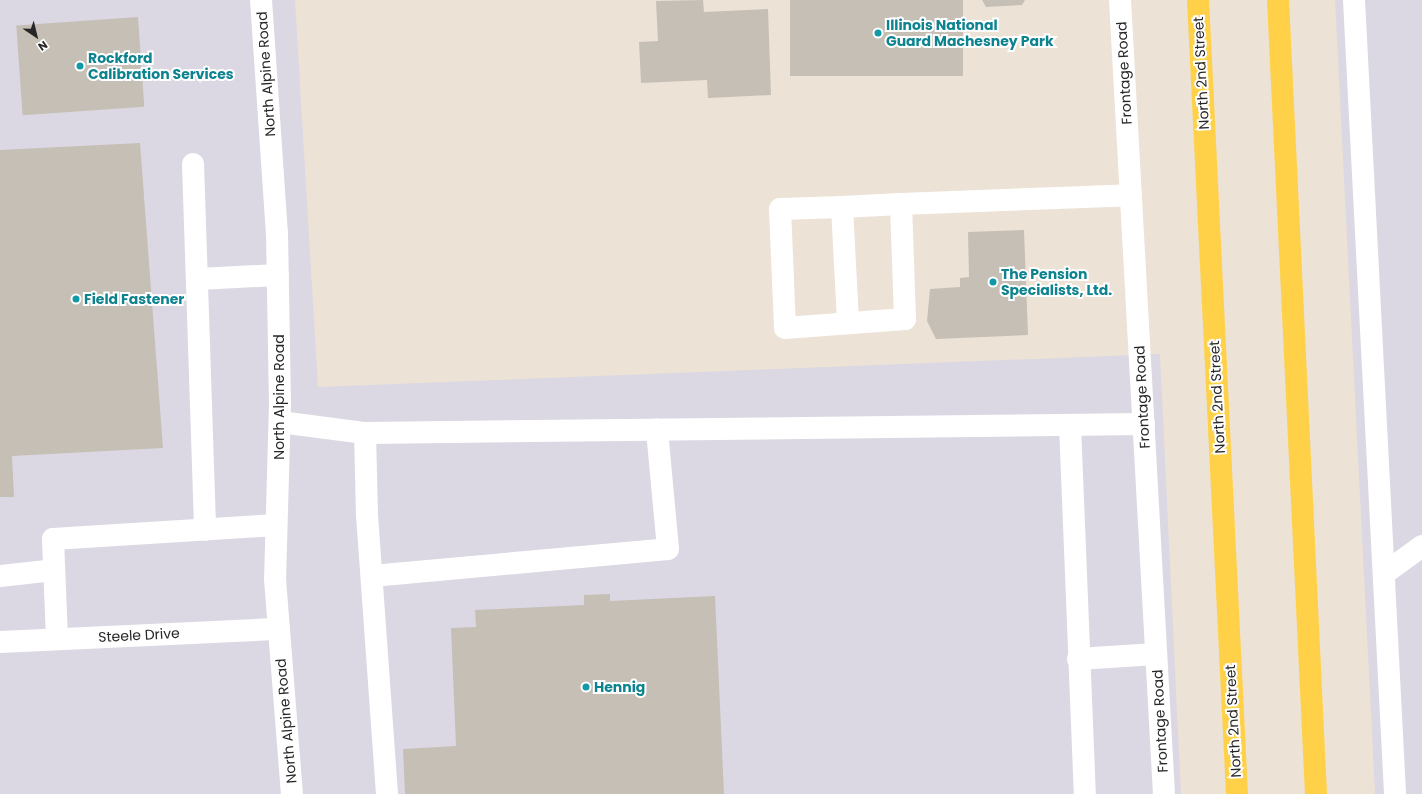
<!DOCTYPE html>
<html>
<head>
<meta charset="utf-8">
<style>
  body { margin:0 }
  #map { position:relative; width:1422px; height:794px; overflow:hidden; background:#ece2d6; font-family:Poppins,sans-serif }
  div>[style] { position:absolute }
  .industrial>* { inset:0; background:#dbd8e3 }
  .building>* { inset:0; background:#c6bfb6; transform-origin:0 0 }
  .minor>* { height:22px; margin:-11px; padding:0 11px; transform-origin:11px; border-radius:11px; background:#fff }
  .major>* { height:22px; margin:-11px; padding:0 11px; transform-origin:11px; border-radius:11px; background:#ffd148 }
  .dots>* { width:11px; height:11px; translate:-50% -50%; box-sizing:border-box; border:2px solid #fff; border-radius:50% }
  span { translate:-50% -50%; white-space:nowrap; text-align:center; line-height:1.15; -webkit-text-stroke:4px #fff; paint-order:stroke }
  .culture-label { font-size:14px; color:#0d838f; font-weight:700 }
  .left { translate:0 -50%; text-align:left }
  .street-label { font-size:14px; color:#272727 }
  .north { position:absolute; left:16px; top:16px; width:40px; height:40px; -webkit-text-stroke:3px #fff; paint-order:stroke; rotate:145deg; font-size:11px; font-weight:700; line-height:16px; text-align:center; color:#272727 }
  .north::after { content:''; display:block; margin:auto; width:14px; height:18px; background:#272727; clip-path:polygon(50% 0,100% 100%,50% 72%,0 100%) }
</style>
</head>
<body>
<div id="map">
  <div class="industrial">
    <div style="clip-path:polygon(0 0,295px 0,318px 387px,1160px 354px,1181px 794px,0 794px)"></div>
    <div style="clip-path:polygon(1335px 0,1422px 0,1422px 794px,1375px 794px)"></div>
  </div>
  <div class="building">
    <div style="clip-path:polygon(703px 0,704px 12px,768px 9px,771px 95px,708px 98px,707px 80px,641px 83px,639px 42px,658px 41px,656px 1px)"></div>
    <div style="left:790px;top:0;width:173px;height:76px"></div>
    <div style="clip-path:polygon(982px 0,1025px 0,1022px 5px,986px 7px)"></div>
    <div style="left:138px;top:17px;width:90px;height:122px;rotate:86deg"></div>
    <div style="clip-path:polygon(140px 143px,163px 448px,12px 456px,14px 497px,0 497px,0 150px)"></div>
    <div style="clip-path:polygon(1024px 230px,1028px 335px,936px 339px,927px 321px,930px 289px,960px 287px,960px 278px,969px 277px,968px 232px)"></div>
    <div style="clip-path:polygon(610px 594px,610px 601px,715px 596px,724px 794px,405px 794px,403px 749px,456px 746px,451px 628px,476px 627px,475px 610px,584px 605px,584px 595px)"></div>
  </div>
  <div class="minor">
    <div style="left:261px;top:0;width:234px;rotate:86.1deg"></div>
    <div style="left:277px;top:233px;width:170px;rotate:89deg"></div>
    <div style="left:280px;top:403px;width:176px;rotate:91.6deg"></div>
    <div style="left:275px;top:579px;width:216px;rotate:85.5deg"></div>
    <div style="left:1120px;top:0;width:795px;rotate:86.83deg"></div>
    <div style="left:1354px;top:0;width:795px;rotate:87.04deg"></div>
    <div style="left:193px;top:164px;width:366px;rotate:88.1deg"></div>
    <div style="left:901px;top:204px;width:115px;rotate:88deg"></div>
    <div style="left:905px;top:319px;width:120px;rotate:175.7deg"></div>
    <div style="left:785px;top:328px;width:119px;rotate:-92.4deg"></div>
    <div style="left:780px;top:209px;width:62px;rotate:-1.8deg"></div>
    <div style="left:842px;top:207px;width:59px;rotate:-2.9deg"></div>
    <div style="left:901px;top:204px;width:230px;rotate:-2.2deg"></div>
    <div style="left:842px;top:207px;width:116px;rotate:87deg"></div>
    <div style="left:198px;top:279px;width:80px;rotate:-2.9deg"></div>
    <div style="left:280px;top:422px;width:86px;rotate:7.4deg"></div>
    <div style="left:1070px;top:425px;width:369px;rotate:87.7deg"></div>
    <div style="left:1385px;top:573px;width:46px;rotate:-36.1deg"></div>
    <div style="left:0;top:576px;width:54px;rotate:-6.3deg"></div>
    <div style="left:372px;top:576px;width:297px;rotate:-5.2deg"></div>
    <div style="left:668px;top:549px;width:120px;rotate:-95.3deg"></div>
    <div style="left:57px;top:639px;width:100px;rotate:-92.3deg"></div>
    <div style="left:53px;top:539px;width:223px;rotate:-3.6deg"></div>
    <div style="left:0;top:642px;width:279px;rotate:-2.7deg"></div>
    <div style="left:1078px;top:659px;width:78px;rotate:-3.7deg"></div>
    <div style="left:387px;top:794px;width:280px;rotate:-94.1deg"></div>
    <div style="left:367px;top:515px;width:82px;rotate:-91.4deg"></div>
    <div style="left:365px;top:433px;width:779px;rotate:-0.66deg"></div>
  </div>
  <div class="major">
    <div style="left:1198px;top:0;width:795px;rotate:87.19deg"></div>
    <div style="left:1278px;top:0;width:795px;rotate:87.26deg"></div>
  </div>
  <div class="dots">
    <div style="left:878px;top:33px;background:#0f9aa8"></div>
    <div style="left:80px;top:66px;background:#0f9aa8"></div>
    <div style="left:993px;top:282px;background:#0f9aa8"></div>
    <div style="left:76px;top:299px;background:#0f9aa8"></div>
    <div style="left:586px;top:687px;background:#0f9aa8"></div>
  </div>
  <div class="culture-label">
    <span class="left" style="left:886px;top:33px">Illinois National<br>Guard Machesney Park</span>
    <span class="left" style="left:88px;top:66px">Rockford<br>Calibration Services</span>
    <span class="left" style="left:1001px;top:282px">The Pension<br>Specialists, Ltd.</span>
    <span class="left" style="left:84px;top:299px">Field Fastener</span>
    <span class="left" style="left:594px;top:687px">Hennig</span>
  </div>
  <div class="street-label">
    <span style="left:1124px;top:73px;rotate:-93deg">Frontage Road</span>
    <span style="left:1201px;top:73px;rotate:-93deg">North 2nd Street</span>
    <span style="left:266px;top:74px;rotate:-94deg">North Alpine Road</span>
    <span style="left:279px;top:397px;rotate:-90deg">North Alpine Road</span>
    <span style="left:1142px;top:397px;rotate:-93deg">Frontage Road</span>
    <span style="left:1217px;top:397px;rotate:-93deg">North 2nd Street</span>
    <span style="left:139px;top:635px;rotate:-3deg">Steele Drive</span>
    <span style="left:286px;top:721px;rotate:-95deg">North Alpine Road</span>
    <span style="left:1160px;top:721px;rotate:-93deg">Frontage Road</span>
    <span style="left:1233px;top:721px;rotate:-93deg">North 2nd Street</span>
  </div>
  <div class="north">N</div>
</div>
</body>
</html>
